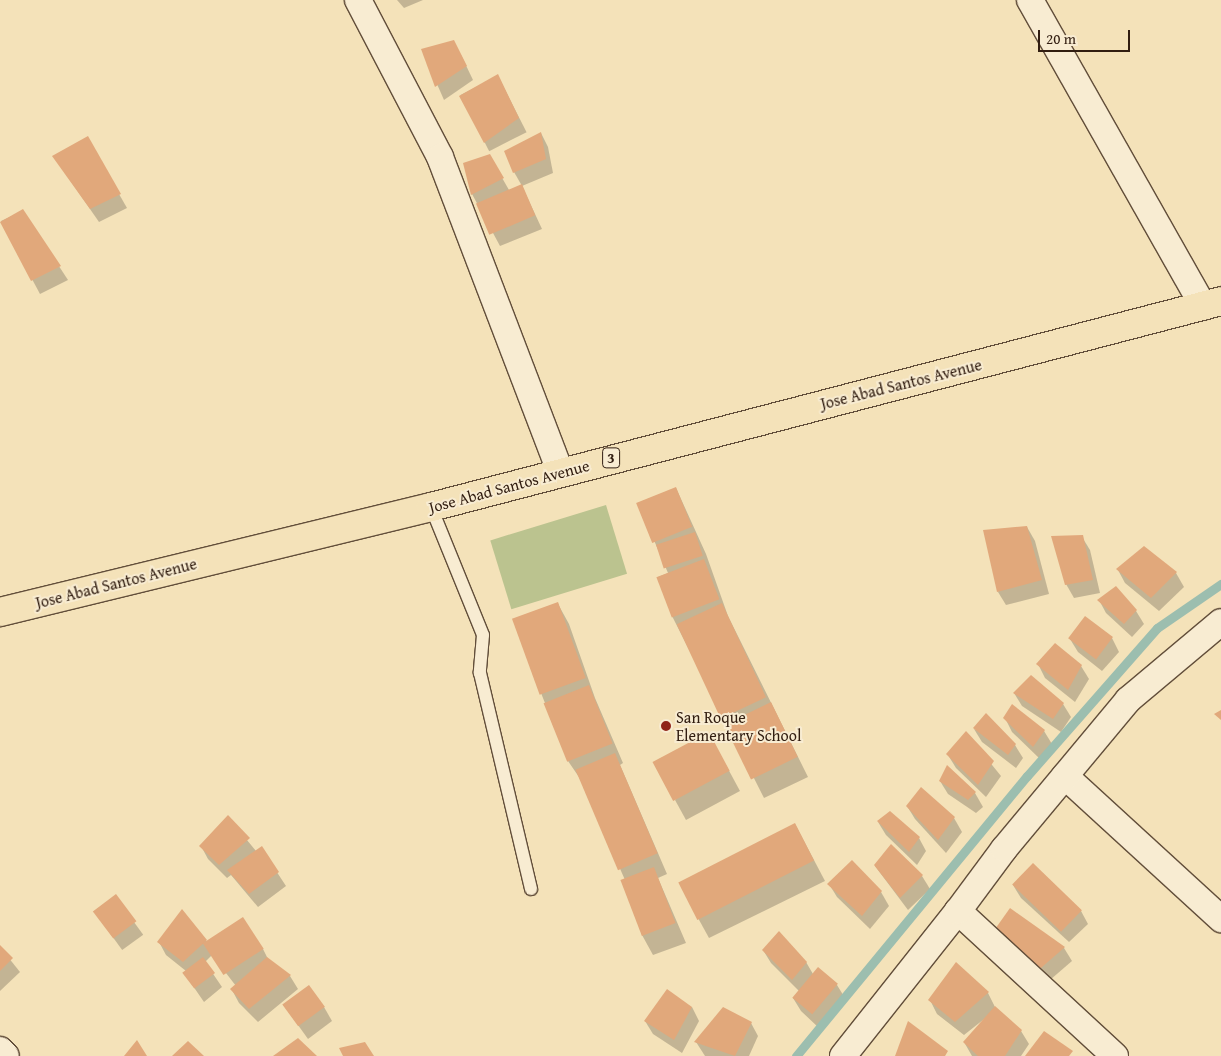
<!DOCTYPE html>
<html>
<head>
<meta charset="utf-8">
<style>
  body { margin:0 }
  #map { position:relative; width:1221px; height:1056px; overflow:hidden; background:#f4e2b9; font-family:"Gentium Book Plus",serif }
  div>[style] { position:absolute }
  .green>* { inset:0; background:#bbc38f; transform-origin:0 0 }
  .shadow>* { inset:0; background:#0003; transform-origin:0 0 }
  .stream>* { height:9px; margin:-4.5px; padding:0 4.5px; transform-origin:4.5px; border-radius:4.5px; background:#9cbeaf }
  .building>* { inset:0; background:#e1a87b; transform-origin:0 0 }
  .roads { filter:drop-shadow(1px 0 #624e3a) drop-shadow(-1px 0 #624e3a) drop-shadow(0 1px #624e3a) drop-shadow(0 -1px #624e3a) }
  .service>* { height:12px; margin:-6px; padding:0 6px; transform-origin:6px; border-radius:6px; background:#f8ecd2 }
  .minor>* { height:26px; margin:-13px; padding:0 13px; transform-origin:13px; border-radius:13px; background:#f8ecd2 }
  .trunk>* { height:28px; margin:-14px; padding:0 14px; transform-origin:14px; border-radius:14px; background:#f4e2b9 }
  .dots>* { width:14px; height:14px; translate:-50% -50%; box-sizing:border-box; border:2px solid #f8ecd2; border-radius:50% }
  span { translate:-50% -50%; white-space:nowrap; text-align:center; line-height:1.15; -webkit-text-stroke:4px #f8ecd2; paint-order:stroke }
  .shield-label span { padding:1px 4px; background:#f8ecd2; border:1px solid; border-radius:4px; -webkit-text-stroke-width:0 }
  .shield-label { font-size:15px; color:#311d10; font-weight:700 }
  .street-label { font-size:16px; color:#311d10 }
  .poi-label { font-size:16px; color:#311d10 }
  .left { translate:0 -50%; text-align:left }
  .scale { position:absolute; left:1038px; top:30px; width:92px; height:22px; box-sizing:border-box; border:2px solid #311d10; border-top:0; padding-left:6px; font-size:15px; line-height:18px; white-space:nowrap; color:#311d10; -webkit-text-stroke:4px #f8ecd2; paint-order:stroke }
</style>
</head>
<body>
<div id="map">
  <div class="green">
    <div style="left:606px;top:505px;width:72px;height:121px;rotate:73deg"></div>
  </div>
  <div class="shadow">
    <div style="clip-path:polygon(397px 0,423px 0,404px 8px)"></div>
    <div style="clip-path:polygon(422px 50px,461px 55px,473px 80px,444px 100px)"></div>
    <div style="left:498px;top:76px;width:63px;height:42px;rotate:63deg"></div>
    <div style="clip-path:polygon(541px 133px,548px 147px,553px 173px,522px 186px,514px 172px)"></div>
    <div style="clip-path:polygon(87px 138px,127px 208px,99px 222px,54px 157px)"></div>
    <div style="clip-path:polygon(489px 155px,509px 190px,522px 186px,542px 229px,500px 246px,472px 194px)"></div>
    <div style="clip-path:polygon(23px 211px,68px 280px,40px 294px,1px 221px)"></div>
    <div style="clip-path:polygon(676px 488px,706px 554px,728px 616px,808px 777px,764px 798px,672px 616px,658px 577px,668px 573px,638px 503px)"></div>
    <div style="clip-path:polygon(1027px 527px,1035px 541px,1049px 594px,1006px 605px,998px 592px)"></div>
    <div style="clip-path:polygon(1082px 537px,1090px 550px,1100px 593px,1074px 598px,1066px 584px)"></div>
    <div style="clip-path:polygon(1144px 547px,1176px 573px,1184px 587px,1159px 611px,1125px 583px,1118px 570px)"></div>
    <div style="clip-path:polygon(1099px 600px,1136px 611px,1144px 624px,1132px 637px,1106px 613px)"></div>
    <div style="clip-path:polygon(558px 604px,569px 624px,595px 698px,623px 763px,620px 765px,667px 874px,658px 878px,686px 943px,653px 955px,642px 935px,625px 880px,581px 780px,568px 761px,541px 693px)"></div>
    <div style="clip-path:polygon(1112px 638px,1119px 652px,1102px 671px,1078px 652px,1070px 639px)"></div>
    <div style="clip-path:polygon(1038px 664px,1081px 666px,1089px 679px,1075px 702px,1045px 678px)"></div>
    <div style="clip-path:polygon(1014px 693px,1063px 704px,1071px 717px,1061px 732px,1022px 706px)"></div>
    <div style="clip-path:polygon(1005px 718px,1044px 731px,1052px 744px,1041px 760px,1012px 732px)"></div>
    <div style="clip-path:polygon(974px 729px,1015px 745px,1023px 758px,1016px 768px,982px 742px)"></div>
    <div style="clip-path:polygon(966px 733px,1001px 776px,986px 797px,956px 768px,948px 755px)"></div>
    <div style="clip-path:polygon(720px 754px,740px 791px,686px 820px,675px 800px)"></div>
    <div style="clip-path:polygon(948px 767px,975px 793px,983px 807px,976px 813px,948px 794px,940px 781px)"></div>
    <div style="clip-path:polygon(907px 806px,954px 818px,962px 832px,946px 853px,915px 819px)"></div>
    <div style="clip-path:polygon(228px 817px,256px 851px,261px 848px,286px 886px,258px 907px,231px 875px,227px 878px,208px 859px,201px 846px)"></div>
    <div style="clip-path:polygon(878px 822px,919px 838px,926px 851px,917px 865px,886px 835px)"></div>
    <div style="clip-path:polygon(795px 824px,825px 881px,709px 938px,698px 918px)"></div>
    <div style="clip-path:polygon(891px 846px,922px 876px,930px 889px,908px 910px,875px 866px)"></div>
    <div style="clip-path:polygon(829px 884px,881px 892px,889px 906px,870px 929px,837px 897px)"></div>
    <div style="clip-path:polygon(1013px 885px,1081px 911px,1088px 924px,1069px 942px,1021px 898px)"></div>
    <div style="left:115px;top:896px;width:48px;height:26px;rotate:54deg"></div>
    <div style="clip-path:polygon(206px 941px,210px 948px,263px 949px,268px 959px,290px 976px,298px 989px,258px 1022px,239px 1003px,232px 990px,236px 986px,212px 955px,205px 962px,222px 987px,204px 1002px,184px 973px,186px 971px,166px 955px,159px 942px)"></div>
    <div style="clip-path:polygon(1002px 945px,1064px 948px,1072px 961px,1043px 986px)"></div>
    <div style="clip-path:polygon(0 947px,20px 972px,0 991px)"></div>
    <div style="clip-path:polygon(763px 950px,806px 962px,813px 974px,837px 985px,845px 998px,819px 1028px,801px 1011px,793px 998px,799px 991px,771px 963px)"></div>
    <div style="clip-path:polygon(956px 964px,988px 993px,995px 1007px,1021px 1031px,1029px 1044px,1021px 1056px,972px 1056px,964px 1042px,988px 1016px,964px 1035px,937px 1014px,930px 1000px)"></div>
    <div style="clip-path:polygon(285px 1007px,324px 1007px,332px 1021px,308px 1039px)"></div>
    <div style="clip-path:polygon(692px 1007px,699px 1021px,682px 1053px,653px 1034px,645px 1021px)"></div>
    <div style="clip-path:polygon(751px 1023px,758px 1036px,749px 1056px,705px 1056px,696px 1042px)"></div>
  </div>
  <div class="stream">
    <div style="left:796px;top:1056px;width:363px;rotate:-50.5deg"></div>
    <div style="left:1027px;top:776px;width:197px;rotate:-48.7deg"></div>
    <div style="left:1157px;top:628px;width:78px;rotate:-34.5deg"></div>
  </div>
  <div class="building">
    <div style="clip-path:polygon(454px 40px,467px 66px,435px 87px,421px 49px)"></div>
    <div style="clip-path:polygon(498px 74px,519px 118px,484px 143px,459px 96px)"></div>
    <div style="clip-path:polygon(541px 132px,546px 159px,513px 173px,504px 151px)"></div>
    <div style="clip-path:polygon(88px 136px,121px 194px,90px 209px,52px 156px)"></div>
    <div style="clip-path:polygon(490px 154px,504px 178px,471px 195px,463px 163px)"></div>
    <div style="left:522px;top:184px;width:34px;height:50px;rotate:67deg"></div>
    <div style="clip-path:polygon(23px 209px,61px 266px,31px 281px,0 222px)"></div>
    <div style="left:676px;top:487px;width:43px;height:43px;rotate:68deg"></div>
    <div style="clip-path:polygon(1027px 526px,1042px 580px,997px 592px,983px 530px)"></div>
    <div style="left:695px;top:532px;width:25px;height:41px;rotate:72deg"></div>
    <div style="clip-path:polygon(1083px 535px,1093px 580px,1065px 585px,1051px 536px)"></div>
    <div style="clip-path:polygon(1144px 546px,1177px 572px,1151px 598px,1116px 569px)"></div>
    <div style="left:704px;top:559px;width:43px;height:51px;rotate:69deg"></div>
    <div style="clip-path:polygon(1116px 586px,1137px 610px,1124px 624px,1097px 600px)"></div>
    <div style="left:558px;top:602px;width:81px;height:49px;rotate:70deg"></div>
    <div style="left:722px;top:603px;width:104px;height:50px;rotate:65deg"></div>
    <div style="left:1085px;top:616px;width:35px;height:28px;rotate:37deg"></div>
    <div style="clip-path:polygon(1055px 643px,1082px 665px,1068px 690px,1036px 664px)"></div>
    <div style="clip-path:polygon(1031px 675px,1064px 703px,1053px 719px,1013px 693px)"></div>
    <div style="left:589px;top:685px;width:63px;height:49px;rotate:68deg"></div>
    <div style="left:771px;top:702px;width:61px;height:52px;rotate:64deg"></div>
    <div style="clip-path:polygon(1012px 704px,1045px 730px,1033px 747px,1003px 718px)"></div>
    <div style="clip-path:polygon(1221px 710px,1221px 720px,1214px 714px)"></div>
    <div style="clip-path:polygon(986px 713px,1016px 744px,1008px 755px,973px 728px)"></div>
    <div style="clip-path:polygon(966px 731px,994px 761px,978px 785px,946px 754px)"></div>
    <div style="left:709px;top:732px;width:44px;height:64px;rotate:62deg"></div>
    <div style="left:615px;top:753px;width:109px;height:43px;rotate:67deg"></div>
    <div style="clip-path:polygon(947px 765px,976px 792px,968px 800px,939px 781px)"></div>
    <div style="clip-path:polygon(921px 787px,955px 817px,938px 840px,906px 806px)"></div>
    <div style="clip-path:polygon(890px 811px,920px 837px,909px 852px,877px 821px)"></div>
    <div style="clip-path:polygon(228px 815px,250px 838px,219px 865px,199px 846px)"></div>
    <div style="left:795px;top:823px;width:42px;height:131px;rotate:63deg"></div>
    <div style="clip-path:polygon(891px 844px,923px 875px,900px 898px,874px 865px)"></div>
    <div style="clip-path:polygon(262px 846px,279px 872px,249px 894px,227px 870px)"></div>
    <div style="clip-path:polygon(852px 860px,882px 891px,862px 916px,827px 884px)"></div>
    <div style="left:1033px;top:863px;width:68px;height:30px;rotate:44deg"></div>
    <div style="left:654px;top:867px;width:60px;height:36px;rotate:69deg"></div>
    <div style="left:116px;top:894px;width:34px;height:29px;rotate:53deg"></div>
    <div style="clip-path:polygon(1010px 908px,1065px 947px,1034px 974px,993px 932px)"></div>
    <div style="clip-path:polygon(182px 909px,207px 940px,183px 962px,157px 942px)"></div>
    <div style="left:243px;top:917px;width:38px;height:48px;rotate:57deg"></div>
    <div style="clip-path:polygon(779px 931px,807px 962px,792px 980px,762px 950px)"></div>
    <div style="clip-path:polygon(0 945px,13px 958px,0 971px)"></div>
    <div style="left:203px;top:957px;width:20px;height:26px;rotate:53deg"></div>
    <div style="clip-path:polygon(267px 957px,291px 975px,249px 1009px,230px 989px)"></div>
    <div style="clip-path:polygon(956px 962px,989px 992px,955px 1022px,928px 1000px)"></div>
    <div style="left:818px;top:967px;width:26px;height:40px;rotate:40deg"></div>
    <div style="left:309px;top:985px;width:27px;height:33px;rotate:54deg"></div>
    <div style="clip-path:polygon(667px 989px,692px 1007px,674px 1040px,644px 1021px)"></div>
    <div style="clip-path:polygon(995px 1006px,1022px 1030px,1005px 1056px,978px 1056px,963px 1042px)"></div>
    <div style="clip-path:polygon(723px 1007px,752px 1022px,735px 1056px,694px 1042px)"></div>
    <div style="clip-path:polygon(908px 1021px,948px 1051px,945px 1056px,895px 1056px)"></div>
    <div style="clip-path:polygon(1044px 1031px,1073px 1051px,1069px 1056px,1025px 1056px)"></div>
    <div style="clip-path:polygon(298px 1038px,317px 1056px,273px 1056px)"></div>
    <div style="clip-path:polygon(137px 1040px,147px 1056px,124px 1056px)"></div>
    <div style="clip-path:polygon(188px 1041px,204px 1056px,172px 1056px)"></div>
    <div style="clip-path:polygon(365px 1042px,374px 1056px,343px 1056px,339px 1048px)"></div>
  </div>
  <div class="roads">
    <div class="service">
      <div style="left:431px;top:507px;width:138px;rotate:67.9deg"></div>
      <div style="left:483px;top:635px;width:38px;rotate:95deg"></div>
      <div style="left:480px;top:673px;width:222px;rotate:76.7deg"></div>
    </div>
    <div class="minor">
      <div style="left:358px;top:0;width:177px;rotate:62.4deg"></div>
      <div style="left:440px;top:157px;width:337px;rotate:69.1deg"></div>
      <div style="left:1030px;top:0;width:352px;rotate:60.5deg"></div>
      <div style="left:1065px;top:776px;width:212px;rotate:42.5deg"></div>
      <div style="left:0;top:1050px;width:8px;rotate:45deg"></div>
      <div style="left:843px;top:1056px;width:185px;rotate:-51.6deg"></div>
      <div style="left:1115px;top:1056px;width:214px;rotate:-137.3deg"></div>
      <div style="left:958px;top:911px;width:77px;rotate:-53.4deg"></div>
      <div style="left:1004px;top:849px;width:194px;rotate:-50.2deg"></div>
      <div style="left:1128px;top:700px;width:121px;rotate:-40deg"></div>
    </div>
    <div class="trunk">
      <div style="left:0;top:612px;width:444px;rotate:-13.7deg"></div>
      <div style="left:431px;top:507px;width:816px;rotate:-14.61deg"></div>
    </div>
  </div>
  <div class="dots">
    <div style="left:666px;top:726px;background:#8f2418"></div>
  </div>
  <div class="shield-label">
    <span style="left:611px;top:458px">3</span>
  </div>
  <div class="street-label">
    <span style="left:901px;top:384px;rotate:-14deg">Jose Abad Santos Avenue</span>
    <span style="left:509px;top:486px;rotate:-15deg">Jose Abad Santos Avenue</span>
    <span style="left:116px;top:583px;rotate:-14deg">Jose Abad Santos Avenue</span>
  </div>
  <div class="poi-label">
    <span class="left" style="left:676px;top:726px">San Roque<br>Elementary School</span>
  </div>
  <div class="scale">20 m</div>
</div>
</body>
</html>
